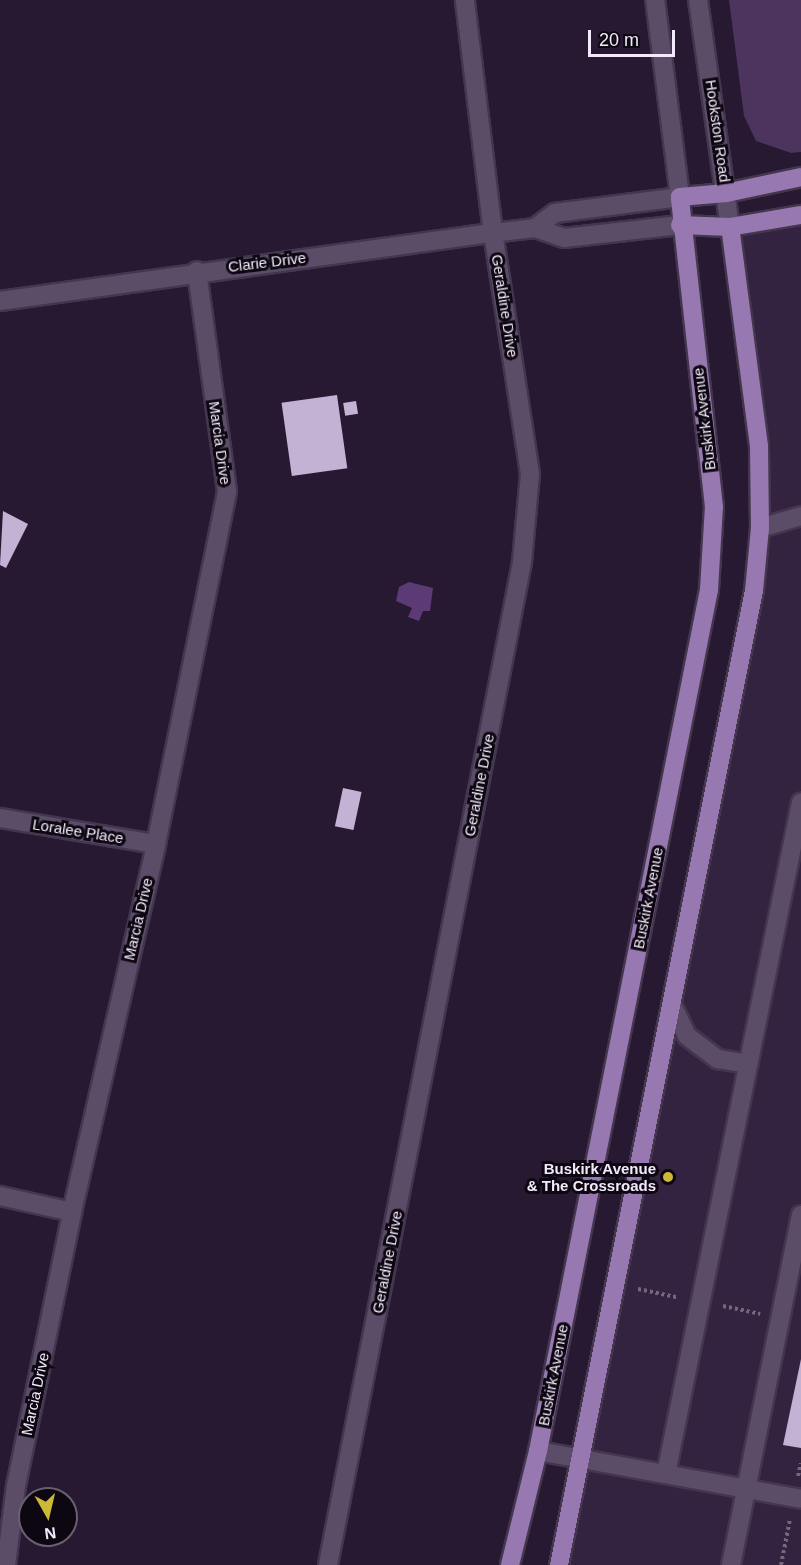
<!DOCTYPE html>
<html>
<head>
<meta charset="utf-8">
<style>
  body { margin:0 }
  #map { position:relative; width:801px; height:1565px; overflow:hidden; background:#271932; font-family:Arial,sans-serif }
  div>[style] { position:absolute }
  .built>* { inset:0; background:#332240 }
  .green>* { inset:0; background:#4c345e }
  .water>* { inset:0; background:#5c3a76 }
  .building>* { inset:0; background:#c3b2d3; transform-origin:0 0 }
  .path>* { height:4px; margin-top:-2px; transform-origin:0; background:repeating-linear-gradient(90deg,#74687e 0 3px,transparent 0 6px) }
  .roads { filter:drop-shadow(2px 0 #43364e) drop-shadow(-2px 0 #43364e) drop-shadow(0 2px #43364e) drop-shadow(0 -2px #43364e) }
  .minor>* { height:18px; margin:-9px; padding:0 9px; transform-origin:9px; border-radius:9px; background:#5b4d68 }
  .major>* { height:18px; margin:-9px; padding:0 9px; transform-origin:9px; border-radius:9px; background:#9778b0 }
  .dots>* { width:16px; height:16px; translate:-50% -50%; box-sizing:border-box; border:3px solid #0d0712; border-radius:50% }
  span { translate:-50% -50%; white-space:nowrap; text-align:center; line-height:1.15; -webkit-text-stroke:6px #0d0712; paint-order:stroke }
  .street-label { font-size:15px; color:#f2e9fa }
  .poi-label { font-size:15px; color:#f2e9fa; font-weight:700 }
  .right { translate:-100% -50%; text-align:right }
  .north { position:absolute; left:18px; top:1487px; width:60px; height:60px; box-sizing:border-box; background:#0d0712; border:2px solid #69616f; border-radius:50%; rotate:172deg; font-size:16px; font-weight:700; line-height:24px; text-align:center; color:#f2e9fa }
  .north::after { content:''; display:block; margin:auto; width:21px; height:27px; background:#ceb837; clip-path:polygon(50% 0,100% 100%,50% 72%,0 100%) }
  .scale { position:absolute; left:588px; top:30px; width:87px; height:27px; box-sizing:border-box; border:3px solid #f2e9fa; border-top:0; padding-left:8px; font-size:18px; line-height:21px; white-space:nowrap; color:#f2e9fa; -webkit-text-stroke:4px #0d0712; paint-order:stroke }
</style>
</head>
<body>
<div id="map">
  <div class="built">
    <div style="clip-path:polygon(801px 215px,801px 1565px,559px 1565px,760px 528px,730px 227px)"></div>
  </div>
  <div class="green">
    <div style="clip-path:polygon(729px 0,801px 0,801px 152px,791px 153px,756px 141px,744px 116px)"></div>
  </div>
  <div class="water">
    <div style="clip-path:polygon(409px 582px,433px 588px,430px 611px,423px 611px,419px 621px,408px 617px,412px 608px,396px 601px,399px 587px)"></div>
  </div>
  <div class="building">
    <div style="left:337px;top:395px;width:74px;height:56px;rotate:82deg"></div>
    <div style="left:356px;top:401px;width:13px;height:13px;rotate:81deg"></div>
    <div style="clip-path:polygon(3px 511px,28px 524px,6px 568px,0 565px)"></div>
    <div style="left:343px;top:788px;width:19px;height:39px;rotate:12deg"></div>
    <div style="clip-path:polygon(801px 1359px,801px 1448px,783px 1445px)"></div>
  </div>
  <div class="path">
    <div style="left:638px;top:1289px;width:40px;rotate:12deg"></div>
    <div style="left:723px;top:1306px;width:38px;rotate:12deg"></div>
    <div style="left:798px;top:1476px;width:13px;rotate:-77deg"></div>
    <div style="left:781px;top:1565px;width:47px;rotate:-78.9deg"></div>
  </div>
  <div class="roads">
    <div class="minor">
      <div style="left:698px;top:0;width:229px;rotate:82deg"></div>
      <div style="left:535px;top:228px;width:25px;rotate:-37deg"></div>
      <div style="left:555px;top:213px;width:126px;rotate:-7.3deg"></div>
      <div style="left:680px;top:197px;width:199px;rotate:-97.2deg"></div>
      <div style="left:0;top:301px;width:498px;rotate:-7.9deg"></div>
      <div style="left:493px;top:233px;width:42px;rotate:-6.8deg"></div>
      <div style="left:535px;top:228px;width:31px;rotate:19deg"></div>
      <div style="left:564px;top:238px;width:117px;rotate:-6.4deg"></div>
      <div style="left:760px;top:528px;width:43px;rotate:-16.3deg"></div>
      <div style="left:0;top:818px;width:158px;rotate:9.5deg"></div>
      <div style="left:673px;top:1007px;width:32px;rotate:64deg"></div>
      <div style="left:687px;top:1036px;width:39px;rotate:37deg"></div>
      <div style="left:718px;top:1059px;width:31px;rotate:9deg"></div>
      <div style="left:0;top:1196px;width:74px;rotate:12.5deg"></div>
      <div style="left:538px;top:1451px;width:267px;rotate:10.3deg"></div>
      <div style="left:666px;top:1474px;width:685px;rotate:-78.64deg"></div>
      <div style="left:6px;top:1565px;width:80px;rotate:-82.8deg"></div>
      <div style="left:16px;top:1486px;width:280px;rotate:-78.4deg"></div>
      <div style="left:72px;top:1212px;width:377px;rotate:-77.1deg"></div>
      <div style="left:156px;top:844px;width:360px;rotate:-78.6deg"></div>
      <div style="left:227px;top:491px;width:222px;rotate:-97.8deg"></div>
      <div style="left:328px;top:1565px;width:1022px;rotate:-79.05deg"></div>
      <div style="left:522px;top:562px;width:88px;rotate:-84.8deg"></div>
      <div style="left:530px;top:474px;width:244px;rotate:-98.7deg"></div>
      <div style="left:493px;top:233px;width:235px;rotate:-96.9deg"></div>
      <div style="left:731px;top:1565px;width:357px;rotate:-78.7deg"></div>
    </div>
    <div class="major">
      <div style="left:680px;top:225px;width:50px;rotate:2.3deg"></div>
      <div style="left:730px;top:227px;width:72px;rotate:-9.6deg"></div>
      <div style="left:510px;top:1565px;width:117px;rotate:-76.2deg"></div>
      <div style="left:538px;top:1451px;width:878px;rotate:-78.77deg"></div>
      <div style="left:709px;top:590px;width:83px;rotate:-86.6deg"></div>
      <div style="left:714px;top:507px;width:312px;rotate:-96.3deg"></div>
      <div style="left:680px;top:197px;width:46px;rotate:-5deg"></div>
      <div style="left:726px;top:193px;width:77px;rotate:-12deg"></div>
      <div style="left:559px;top:1565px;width:993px;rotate:-78.68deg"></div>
      <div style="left:754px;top:591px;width:63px;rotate:-84.6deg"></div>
      <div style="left:760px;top:528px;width:82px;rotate:-90.7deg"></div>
      <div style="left:759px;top:446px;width:221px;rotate:-97.5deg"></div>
    </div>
  </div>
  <div class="dots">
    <div style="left:668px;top:1177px;background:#ceb837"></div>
  </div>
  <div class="street-label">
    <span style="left:718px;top:131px;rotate:82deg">Hookston Road</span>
    <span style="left:267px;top:262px;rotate:-7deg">Clarie Drive</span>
    <span style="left:505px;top:306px;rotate:81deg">Geraldine Drive</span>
    <span style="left:704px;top:419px;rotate:-97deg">Buskirk Avenue</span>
    <span style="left:220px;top:443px;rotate:82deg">Marcia Drive</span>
    <span style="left:479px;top:785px;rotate:-79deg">Geraldine Drive</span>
    <span style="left:78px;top:831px;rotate:9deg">Loralee Place</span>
    <span style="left:648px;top:898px;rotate:-79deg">Buskirk Avenue</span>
    <span style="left:138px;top:919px;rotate:-77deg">Marcia Drive</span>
    <span style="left:387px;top:1262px;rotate:-79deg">Geraldine Drive</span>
    <span style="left:553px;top:1375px;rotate:-79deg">Buskirk Avenue</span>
    <span style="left:35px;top:1394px;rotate:-78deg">Marcia Drive</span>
  </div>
  <div class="poi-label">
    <span class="right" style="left:656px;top:1177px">Buskirk Avenue<br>&amp; The Crossroads</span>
  </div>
  <div class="north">N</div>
  <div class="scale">20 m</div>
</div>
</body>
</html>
